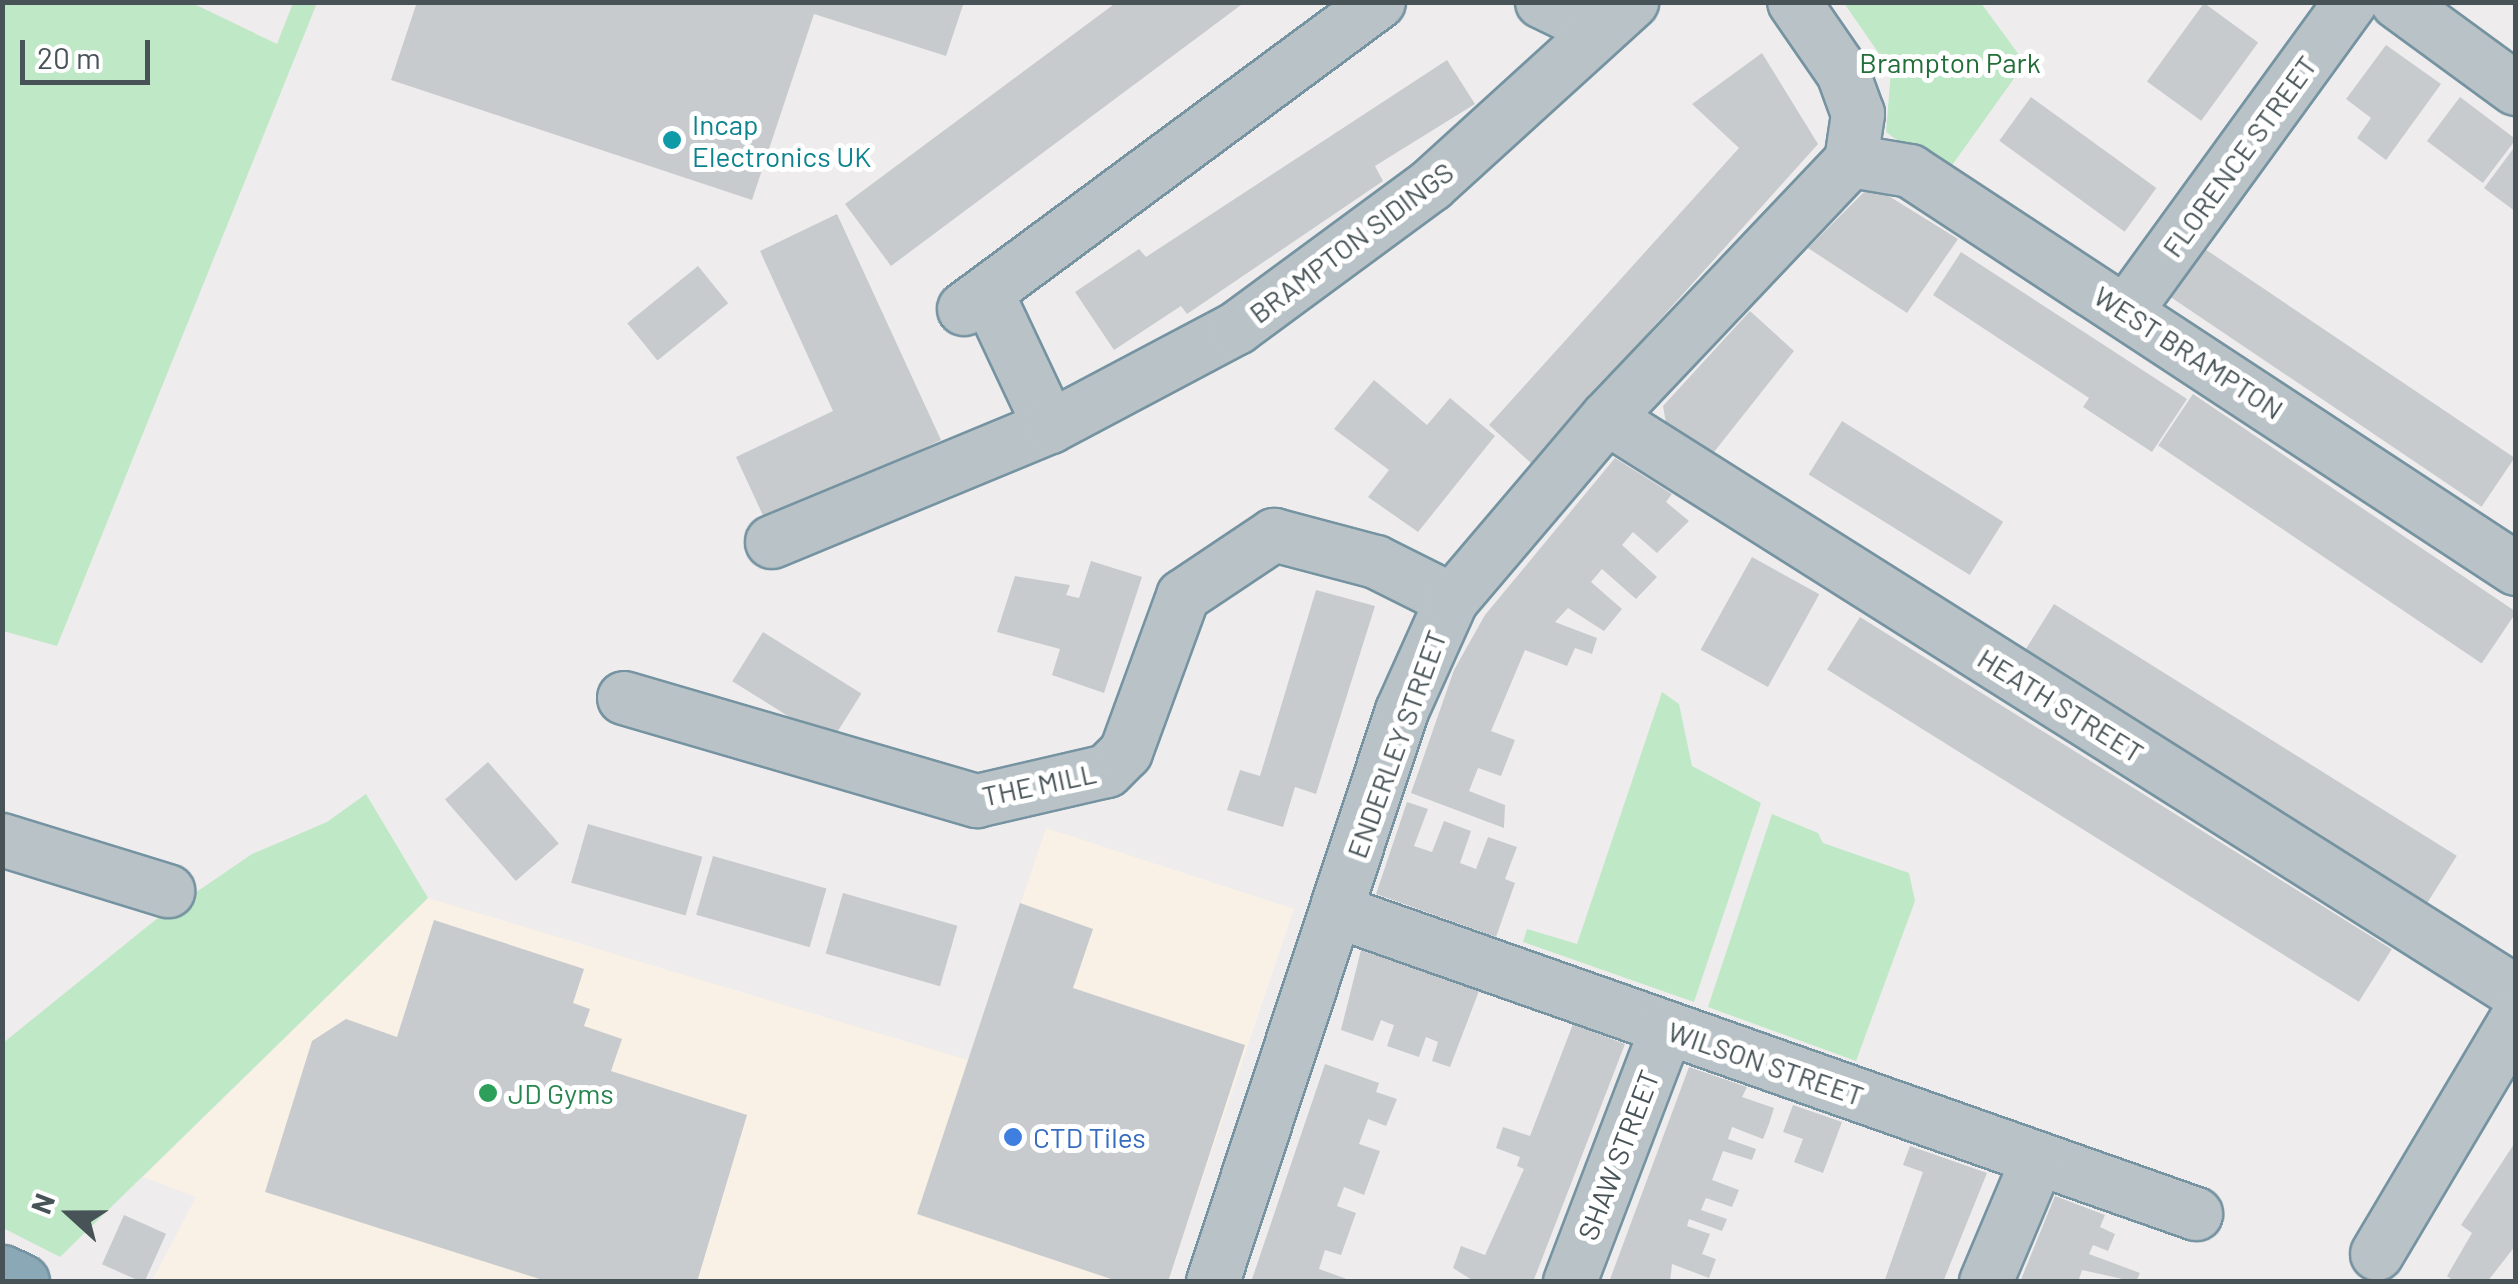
<!DOCTYPE html>
<html>
<head>
<meta charset="utf-8">
<style>
  body { margin:0 }
  #map { position:relative; width:2518px; height:1284px; overflow:hidden; background:#efeced; font-family:Barlow,sans-serif }
  div>[style] { position:absolute }
  .commercial>* { inset:0; background:#f9f0e6 }
  .green>* { inset:0; background:#bfe8c6 }
  .building>* { inset:0; background:#c7cbce; transform-origin:0 0 }
  .roads { filter:drop-shadow(2px 0 #7593a1) drop-shadow(-2px 0 #7593a1) drop-shadow(0 2px #7593a1) drop-shadow(0 -2px #7593a1) }
  .minor>* { height:52px; margin:-26px; padding:0 26px; transform-origin:26px; border-radius:26px; background:#b9c3c7 }
  .highway>* { height:55px; margin:-27.5px; padding:0 27.5px; transform-origin:27.5px; border-radius:27.5px; background:#8aa8b5 }
  .dots>* { width:28px; height:28px; translate:-50% -50%; box-sizing:border-box; border:5px solid #fff; border-radius:50% }
  span { translate:-50% -50%; white-space:nowrap; text-align:center; line-height:1.15; -webkit-text-stroke:10px #fff; paint-order:stroke }
  .park-label { font-size:28px; color:#226e38 }
  .culture-label { font-size:28px; color:#0d838f }
  .left { translate:0 -50%; text-align:left }
  .street-label { font-size:28px; color:#475357 }
  .leisure-label { font-size:28px; color:#27864d }
  .shop-label { font-size:28px; color:#366cbe }
  .frame { position:absolute; inset:0; border:5px solid #475357; pointer-events:none }
  .north { position:absolute; left:20px; top:1164px; width:100px; height:100px; -webkit-text-stroke:8px #fff; paint-order:stroke; rotate:291deg; font-size:28px; font-weight:700; line-height:40px; text-align:center; color:#475357 }
  .north::after { content:''; display:block; margin:auto; width:35px; height:45px; background:#475357; clip-path:polygon(50% 0,100% 100%,50% 72%,0 100%) }
  .scale { position:absolute; left:20px; top:40px; width:130px; height:45px; box-sizing:border-box; border:5px solid #475357; border-top:0; padding-left:12px; font-size:30px; line-height:35px; white-space:nowrap; color:#475357; -webkit-text-stroke:8px #fff; paint-order:stroke }
</style>
</head>
<body>
<div id="map">
  <div class="commercial">
    <div style="clip-path:polygon(1046px 828px,1294px 909px,1168px 1281px,152px 1281px,196px 1197px,143px 1177px,428px 898px,968px 1060px)"></div>
  </div>
  <div class="green">
    <div style="clip-path:polygon(2px 3px,192px 3px,277px 44px,293px 3px,317px 3px,57px 646px,3px 631px)"></div>
    <div style="clip-path:polygon(1844px 3px,1981px 3px,2025px 63px,1945px 175px,1886px 132px,1891px 71px)"></div>
    <div style="clip-path:polygon(1662px 692px,1679px 704px,1692px 766px,1761px 803px,1694px 1002px,1523px 942px,1527px 929px,1577px 944px)"></div>
    <div style="clip-path:polygon(366px 794px,428px 898px,60px 1257px,3px 1228px,3px 1043px,154px 921px,252px 854px,327px 822px)"></div>
    <div style="clip-path:polygon(1772px 814px,1818px 833px,1823px 843px,1909px 873px,1915px 901px,1856px 1061px,1708px 1007px)"></div>
  </div>
  <div class="building">
    <div style="clip-path:polygon(417px 2px,964px 2px,946px 56px,814px 14px,752px 200px,391px 80px)"></div>
    <div style="clip-path:polygon(1117px 2px,1245px 2px,891px 266px,845px 204px)"></div>
    <div style="left:2204px;top:3px;width:67px;height:97px;rotate:36deg"></div>
    <div style="clip-path:polygon(2386px 45px,2441px 84px,2386px 160px,2357px 138px,2371px 118px,2346px 99px)"></div>
    <div style="clip-path:polygon(1762px 53px,1818px 144px,1531px 463px,1489px 425px,1739px 148px,1692px 104px)"></div>
    <div style="clip-path:polygon(1447px 60px,1475px 104px,1375px 166px,1383px 181px,1187px 314px,1181px 306px,1114px 350px,1075px 292px,1139px 249px,1146px 257px)"></div>
    <div style="left:2031px;top:97px;width:155px;height:54px;rotate:36deg"></div>
    <div style="left:2460px;top:97px;width:70px;height:55px;rotate:37deg"></div>
    <div style="clip-path:polygon(2516px 145px,2516px 212px,2484px 188px)"></div>
    <div style="clip-path:polygon(1871px 185px,1958px 239px,1907px 313px,1808px 248px)"></div>
    <div style="clip-path:polygon(837px 214px,941px 440px,766px 522px,736px 457px,833px 411px,760px 251px)"></div>
    <div style="left:2202px;top:247px;width:377px;height:59px;rotate:34deg"></div>
    <div style="clip-path:polygon(1961px 252px,2187px 399px,2152px 452px,2083px 407px,2089px 398px,1933px 295px)"></div>
    <div style="left:698px;top:266px;width:48px;height:91px;rotate:51deg"></div>
    <div style="clip-path:polygon(1750px 311px,1794px 351px,1714px 452px,1666px 423px,1663px 406px)"></div>
    <div style="clip-path:polygon(1374px 380px,1427px 425px,1450px 398px,1495px 436px,1418px 532px,1368px 497px,1389px 470px,1334px 429px)"></div>
    <div style="left:2193px;top:394px;width:390px;height:62px;rotate:34deg"></div>
    <div style="left:1842px;top:421px;width:190px;height:63px;rotate:32deg"></div>
    <div style="clip-path:polygon(1615px 458px,1672px 494px,1666px 502px,1689px 521px,1657px 553px,1633px 532px,1622px 545px,1657px 577px,1636px 599px,1602px 569px,1591px 582px,1622px 609px,1604px 631px,1568px 608px,1555px 622px,1597px 638px,1592px 654px,1575px 648px,1567px 666px,1525px 650px,1491px 731px,1515px 740px,1501px 776px,1478px 768px,1469px 791px,1505px 805px,1504px 828px,1411px 793px,1454px 670px,1485px 615px)"></div>
    <div style="left:1752px;top:557px;width:77px;height:106px;rotate:29deg"></div>
    <div style="clip-path:polygon(1091px 561px,1142px 577px,1104px 693px,1052px 675px,1060px 649px,997px 632px,1015px 576px,1070px 585px,1066px 595px,1079px 598px)"></div>
    <div style="clip-path:polygon(1316px 590px,1375px 606px,1316px 794px,1295px 787px,1283px 827px,1227px 810px,1240px 770px,1260px 776px)"></div>
    <div style="left:2054px;top:604px;width:475px;height:57px;rotate:32deg"></div>
    <div style="left:1860px;top:617px;width:627px;height:62px;rotate:32deg"></div>
    <div style="left:763px;top:632px;width:116px;height:58px;rotate:32deg"></div>
    <div style="left:488px;top:762px;width:108px;height:57px;rotate:49deg"></div>
    <div style="clip-path:polygon(1407px 802px,1428px 809px,1414px 846px,1432px 852px,1444px 821px,1471px 831px,1460px 863px,1476px 869px,1488px 837px,1517px 847px,1505px 879px,1515px 883px,1496px 937px,1376px 894px)"></div>
    <div style="left:588px;top:824px;width:119px;height:61px;rotate:16deg"></div>
    <div style="left:713px;top:856px;width:118px;height:61px;rotate:16deg"></div>
    <div style="left:843px;top:893px;width:119px;height:63px;rotate:16deg"></div>
    <div style="clip-path:polygon(1020px 903px,1093px 929px,1073px 988px,1245px 1045px,1168px 1282px,1120px 1282px,917px 1214px)"></div>
    <div style="clip-path:polygon(434px 920px,584px 969px,573px 1003px,590px 1009px,584px 1026px,622px 1039px,611px 1071px,747px 1115px,697px 1282px,549px 1282px,265px 1192px,312px 1041px,346px 1019px,397px 1037px)"></div>
    <div style="clip-path:polygon(1361px 950px,1479px 991px,1450px 1067px,1432px 1061px,1438px 1042px,1426px 1037px,1419px 1057px,1387px 1046px,1394px 1025px,1388px 1023px,1381px 1020px,1373px 1041px,1341px 1030px)"></div>
    <div style="clip-path:polygon(1573px 1024px,1625px 1044px,1533px 1282px,1475px 1282px,1453px 1268px,1461px 1246px,1485px 1255px,1524px 1169px,1517px 1166px,1520px 1157px,1496px 1148px,1503px 1127px,1530px 1136px)"></div>
    <div style="clip-path:polygon(1325px 1064px,1379px 1083px,1376px 1092px,1397px 1099px,1386px 1126px,1368px 1119px,1359px 1144px,1380px 1151px,1364px 1195px,1344px 1187px,1337px 1206px,1356px 1213px,1341px 1255px,1325px 1250px,1319px 1269px,1355px 1282px,1251px 1282px)"></div>
    <div style="clip-path:polygon(1689px 1067px,1747px 1087px,1742px 1097px,1774px 1108px,1769px 1124px,1763px 1139px,1732px 1127px,1728px 1139px,1756px 1149px,1752px 1160px,1723px 1151px,1712px 1180px,1739px 1190px,1732px 1207px,1706px 1198px,1701px 1210px,1727px 1219px,1722px 1231px,1689px 1219px,1687px 1226px,1710px 1234px,1702px 1254px,1716px 1259px,1709px 1278px,1672px 1264px,1670px 1282px,1609px 1282px)"></div>
    <div style="clip-path:polygon(1793px 1105px,1842px 1122px,1823px 1173px,1794px 1162px,1803px 1139px,1783px 1132px)"></div>
    <div style="clip-path:polygon(2516px 1141px,2516px 1245px,2487px 1282px,2455px 1282px,2447px 1276px,2472px 1233px,2461px 1225px)"></div>
    <div style="clip-path:polygon(1910px 1146px,1987px 1173px,1943px 1282px,1884px 1282px,1923px 1172px,1903px 1165px)"></div>
    <div style="clip-path:polygon(2055px 1196px,2105px 1215px,2100px 1227px,2115px 1234px,2108px 1251px,2093px 1245px,2089px 1254px,2140px 1273px,2136px 1282px,2082px 1270px,2078px 1282px,2020px 1282px)"></div>
    <div style="left:124px;top:1215px;width:46px;height:54px;rotate:24deg"></div>
  </div>
  <div class="roads">
    <div class="minor">
      <div style="left:1542px;top:2px;width:64px;rotate:25.8deg"></div>
      <div style="left:2397px;top:2px;width:147px;rotate:36.2deg"></div>
      <div style="left:1851px;top:161px;width:60px;rotate:9.6deg"></div>
      <div style="left:1910px;top:171px;width:725px;rotate:33.3deg"></div>
      <div style="left:987px;top:293px;width:148px;rotate:64.8deg"></div>
      <div style="left:964px;top:309px;width:516px;rotate:-36.49deg"></div>
      <div style="left:2127px;top:310px;width:381px;rotate:-54deg"></div>
      <div style="left:1607px;top:418px;width:1075px;rotate:32.27deg"></div>
      <div style="left:772px;top:542px;width:301px;rotate:-22.5deg"></div>
      <div style="left:1050px;top:427px;width:212px;rotate:-27.9deg"></div>
      <div style="left:1237px;top:328px;width:241px;rotate:-36.4deg"></div>
      <div style="left:1431px;top:185px;width:272px;rotate:-42.3deg"></div>
      <div style="left:624px;top:698px;width:368px;rotate:16.3deg"></div>
      <div style="left:977px;top:801px;width:133px;rotate:-13deg"></div>
      <div style="left:1107px;top:771px;width:27px;rotate:-45deg"></div>
      <div style="left:1126px;top:752px;width:166px;rotate:-69.9deg"></div>
      <div style="left:1183px;top:596px;width:110px;rotate:-33.8deg"></div>
      <div style="left:1274px;top:535px;width:106px;rotate:14.8deg"></div>
      <div style="left:1376px;top:562px;width:85px;rotate:26.6deg"></div>
      <div style="left:2px;top:840px;width:174px;rotate:17.1deg"></div>
      <div style="left:1336px;top:911px;width:912px;rotate:19.41deg"></div>
      <div style="left:2377px;top:1254px;width:272px;rotate:-59.3deg"></div>
      <div style="left:1213px;top:1282px;width:601px;rotate:-71.69deg"></div>
      <div style="left:1402px;top:711px;width:122px;rotate:-65.8deg"></div>
      <div style="left:1452px;top:600px;width:239px;rotate:-49.6deg"></div>
      <div style="left:1607px;top:418px;width:354px;rotate:-46.5deg"></div>
      <div style="left:1851px;top:161px;width:48px;rotate:-81.5deg"></div>
      <div style="left:1858px;top:114px;width:44px;rotate:-110.1deg"></div>
      <div style="left:1843px;top:73px;width:86px;rotate:-124.6deg"></div>
      <div style="left:1570px;top:1282px;width:272px;rotate:-69.1deg"></div>
      <div style="left:1986px;top:1282px;width:134px;rotate:-67.1deg"></div>
    </div>
    <div class="highway">
      <div style="left:2px;top:1273px;width:21px;rotate:25deg"></div>
    </div>
  </div>
  <div class="dots">
    <div style="left:672px;top:140px;background:#0f9aa8"></div>
    <div style="left:488px;top:1093px;background:#2e9e5b"></div>
    <div style="left:1013px;top:1137px;background:#3f7fe0"></div>
  </div>
  <div class="park-label">
    <span style="left:1950px;top:62px">Brampton Park</span>
  </div>
  <div class="culture-label">
    <span class="left" style="left:692px;top:140px">Incap<br>Electronics UK</span>
  </div>
  <div class="street-label">
    <span style="left:2239px;top:156px;rotate:-54deg">FLORENCE STREET</span>
    <span style="left:1351px;top:242px;rotate:-37deg">BRAMPTON SIDINGS</span>
    <span style="left:2189px;top:352px;rotate:33deg">WEST BRAMPTON</span>
    <span style="left:2061px;top:705px;rotate:32deg">HEATH STREET</span>
    <span style="left:1396px;top:744px;rotate:-70deg">ENDERLEY STREET</span>
    <span style="left:1039px;top:784px;rotate:-12deg">THE MILL</span>
    <span style="left:1766px;top:1063px;rotate:19deg">WILSON STREET</span>
    <span style="left:1618px;top:1155px;rotate:-69deg">SHAW STREET</span>
  </div>
  <div class="leisure-label">
    <span class="left" style="left:508px;top:1093px">JD Gyms</span>
  </div>
  <div class="shop-label">
    <span class="left" style="left:1033px;top:1137px">CTD Tiles</span>
  </div>
  <div class="frame"></div>
  <div class="north">N</div>
  <div class="scale">20 m</div>
</div>
</body>
</html>
